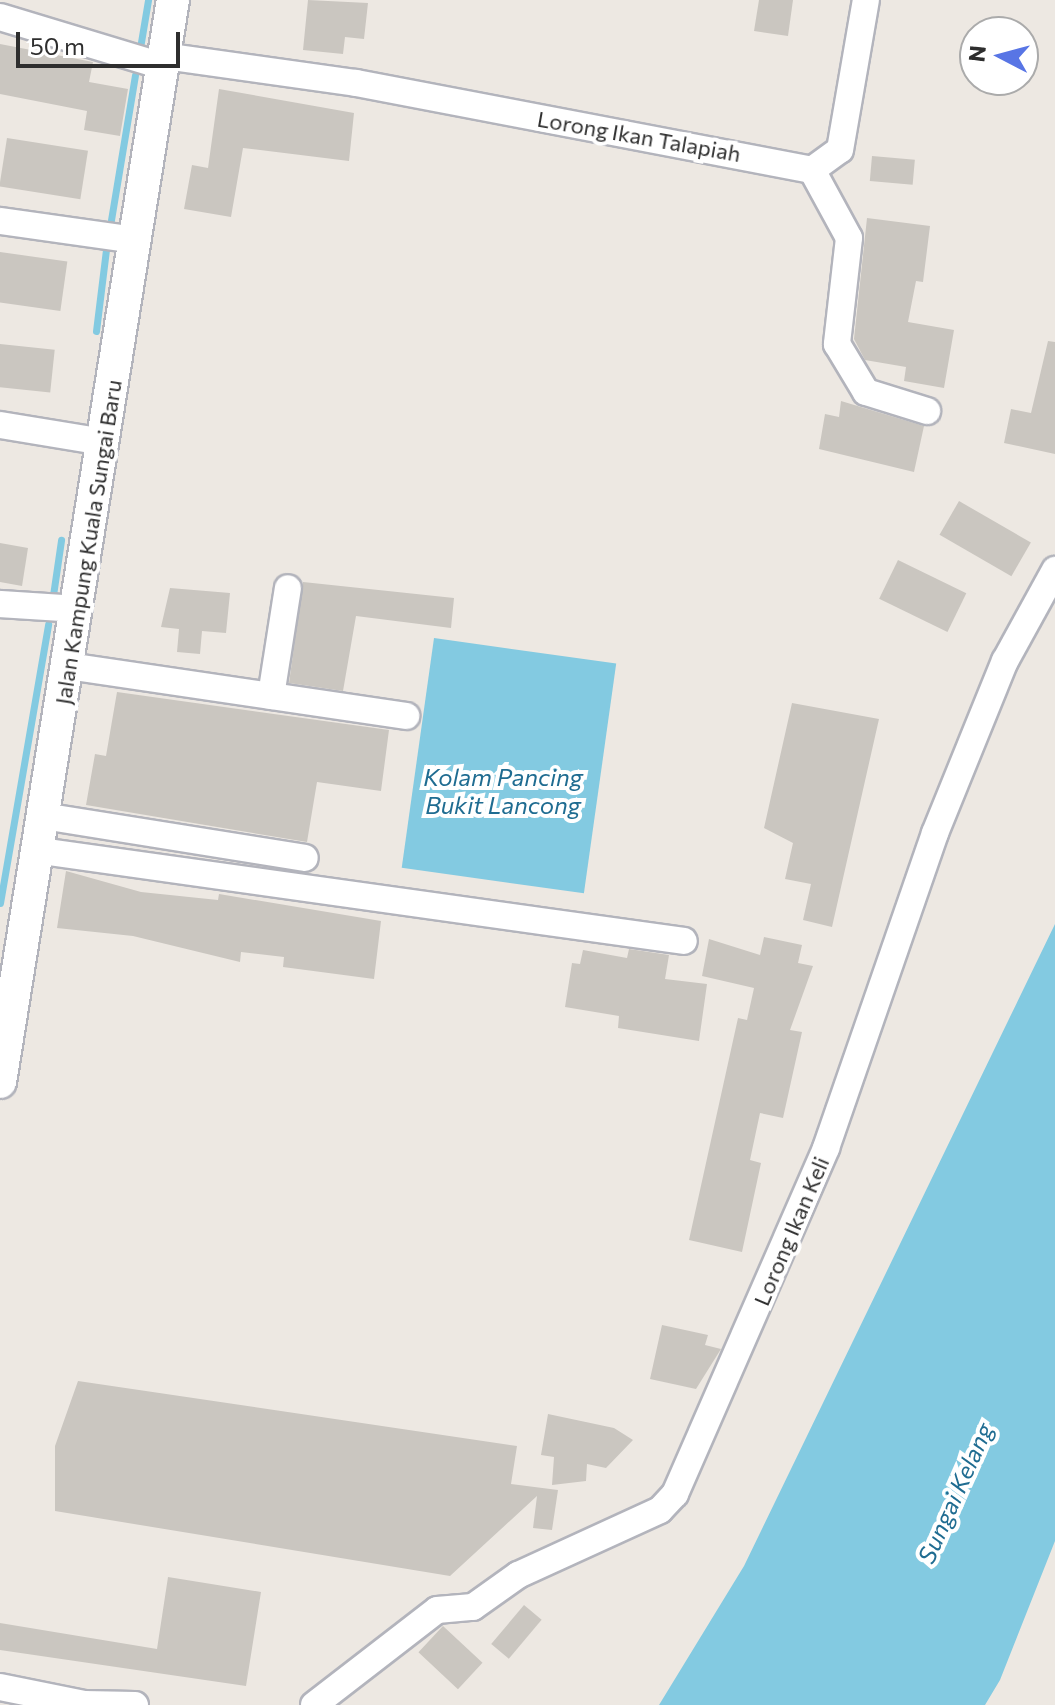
<!DOCTYPE html>
<html>
<head>
<meta charset="utf-8">
<style>
  body { margin:0 }
  #map { position:relative; width:1055px; height:1705px; overflow:hidden; background:#ede8e2; font-family:Commissioner,sans-serif }
  div>[style] { position:absolute }
  .water>* { inset:0; background:#83cae1; transform-origin:0 0 }
  .stream>* { height:7px; margin:-3.5px; padding:0 3.5px; transform-origin:3.5px; border-radius:3.5px; background:#83cae1 }
  .building>* { inset:0; background:#cac6c0; transform-origin:0 0 }
  .roads { filter:drop-shadow(2px 0 #b3b4bc) drop-shadow(-2px 0 #b3b4bc) drop-shadow(0 2px #b3b4bc) drop-shadow(0 -2px #b3b4bc) }
  .minor>* { height:26px; margin:-13px; padding:0 13px; transform-origin:13px; border-radius:13px; background:#fff }
  .tertiary>* { height:32px; margin:-16px; padding:0 16px; transform-origin:16px; border-radius:16px; background:#fff }
  span { translate:-50% -50%; white-space:nowrap; text-align:center; line-height:1.15; -webkit-text-stroke:8px #fff; paint-order:stroke }
  .street-label { font-size:22px; color:#2e2e2e }
  .water-label { font-size:24px; color:#1f6c91; font-style:italic }
  .north { position:absolute; left:959px; top:16px; width:80px; height:80px; box-sizing:border-box; background:#fff; border:2px solid #ababab; border-radius:50%; rotate:276deg; font-size:22px; font-weight:700; line-height:32px; text-align:center; color:#2e2e2e }
  .north::after { content:''; display:block; margin:auto; width:28px; height:36px; background:#5875e5; clip-path:polygon(50% 0,100% 100%,50% 72%,0 100%) }
  .scale { position:absolute; left:16px; top:32px; width:164px; height:36px; box-sizing:border-box; border:4px solid #2e2e2e; border-top:0; padding-left:10px; font-size:24px; line-height:28px; white-space:nowrap; color:#2e2e2e; -webkit-text-stroke:6px #fff; paint-order:stroke }
</style>
</head>
<body>
<div id="map">
  <div class="water">
    <div style="left:434px;top:638px;width:184px;height:232px;rotate:8deg"></div>
    <div style="clip-path:polygon(1055px 924px,1055px 1541px,1000px 1680px,985px 1705px,659px 1705px,744px 1566px)"></div>
  </div>
  <div class="stream">
    <div style="left:140px;top:48px;width:49px;rotate:-80.5deg"></div>
    <div style="left:110px;top:226px;width:153px;rotate:-80.6deg"></div>
    <div style="left:96px;top:331px;width:82px;rotate:-83deg"></div>
    <div style="left:52px;top:602px;width:63px;rotate:-81.7deg"></div>
    <div style="left:0;top:903px;width:283px;rotate:-80.2deg"></div>
  </div>
  <div class="building">
    <div style="clip-path:polygon(308px 0,368px 3px,364px 39px,345px 37px,343px 54px,303px 50px)"></div>
    <div style="clip-path:polygon(759px 0,793px 0,788px 36px,754px 31px)"></div>
    <div style="clip-path:polygon(0 44px,93px 62px,89px 82px,128px 89px,120px 136px,84px 130px,87px 111px,0 94px)"></div>
    <div style="clip-path:polygon(219px 89px,354px 113px,349px 161px,243px 148px,231px 217px,184px 209px,192px 165px,208px 168px)"></div>
    <div style="left:7px;top:138px;width:82px;height:49px;rotate:9deg"></div>
    <div style="left:872px;top:156px;width:43px;height:25px;rotate:5deg"></div>
    <div style="clip-path:polygon(867px 218px,930px 226px,923px 282px,916px 281px,908px 322px,954px 330px,944px 388px,904px 381px,906px 367px,865px 360px,854px 339px)"></div>
    <div style="left:0;top:252px;width:68px;height:50px;rotate:8deg"></div>
    <div style="clip-path:polygon(1048px 341px,1055px 342px,1055px 454px,1004px 443px,1011px 409px,1031px 413px)"></div>
    <div style="left:0;top:344px;width:55px;height:43px;rotate:6deg"></div>
    <div style="clip-path:polygon(841px 401px,924px 426px,914px 472px,819px 449px,825px 414px,839px 417px)"></div>
    <div style="left:959px;top:501px;width:83px;height:39px;rotate:30deg"></div>
    <div style="clip-path:polygon(0 543px,28px 548px,22px 586px,0 582px)"></div>
    <div style="left:898px;top:560px;width:76px;height:43px;rotate:26deg"></div>
    <div style="clip-path:polygon(303px 582px,454px 598px,451px 628px,356px 616px,343px 691px,289px 683px)"></div>
    <div style="clip-path:polygon(170px 588px,230px 593px,226px 633px,202px 631px,200px 654px,177px 652px,179px 629px,161px 627px)"></div>
    <div style="clip-path:polygon(117px 692px,389px 730px,381px 791px,317px 782px,307px 842px,86px 805px,95px 754px,106px 756px)"></div>
    <div style="clip-path:polygon(792px 703px,879px 719px,832px 927px,803px 920px,811px 884px,785px 879px,793px 843px,764px 828px)"></div>
    <div style="clip-path:polygon(66px 871px,141px 892px,218px 900px,219px 894px,381px 921px,374px 979px,283px 967px,284px 957px,241px 952px,240px 962px,133px 936px,57px 928px)"></div>
    <div style="clip-path:polygon(764px 937px,802px 945px,798px 963px,813px 966px,790px 1030px,802px 1032px,783px 1118px,760px 1113px,750px 1160px,761px 1163px,742px 1252px,689px 1240px,738px 1018px,747px 1020px,754px 988px,702px 976px,709px 939px,760px 955px)"></div>
    <div style="clip-path:polygon(629px 949px,669px 955px,665px 979px,707px 984px,699px 1041px,618px 1028px,619px 1016px,565px 1007px,572px 963px,580px 964px,583px 950px,627px 958px)"></div>
    <div style="clip-path:polygon(662px 1325px,708px 1335px,705px 1345px,721px 1349px,696px 1389px,650px 1379px)"></div>
    <div style="clip-path:polygon(78px 1381px,517px 1446px,511px 1484px,558px 1490px,552px 1530px,533px 1528px,537px 1496px,450px 1576px,55px 1511px,55px 1446px)"></div>
    <div style="clip-path:polygon(548px 1414px,614px 1428px,633px 1440px,606px 1468px,587px 1464px,586px 1481px,552px 1485px,554px 1457px,541px 1455px)"></div>
    <div style="clip-path:polygon(168px 1577px,261px 1592px,246px 1686px,0 1650px,0 1623px,157px 1649px)"></div>
    <div style="left:524px;top:1605px;width:23px;height:51px;rotate:40deg"></div>
    <div style="left:443px;top:1626px;width:54px;height:36px;rotate:43deg"></div>
  </div>
  <div class="roads">
    <div class="minor">
      <div style="left:0;top:17px;width:169px;rotate:16.8deg"></div>
      <div style="left:164px;top:56px;width:194px;rotate:8deg"></div>
      <div style="left:356px;top:83px;width:464px;rotate:10.8deg"></div>
      <div style="left:812px;top:170px;width:77px;rotate:61.4deg"></div>
      <div style="left:849px;top:238px;width:107px;rotate:96.5deg"></div>
      <div style="left:837px;top:344px;width:56px;rotate:58.9deg"></div>
      <div style="left:866px;top:392px;width:64px;rotate:17.3deg"></div>
      <div style="left:812px;top:170px;width:34px;rotate:-36deg"></div>
      <div style="left:840px;top:150px;width:152px;rotate:-80.2deg"></div>
      <div style="left:0;top:221px;width:137px;rotate:8deg"></div>
      <div style="left:0;top:425px;width:105px;rotate:9.3deg"></div>
      <div style="left:0;top:604px;width:77px;rotate:3.7deg"></div>
      <div style="left:68px;top:666px;width:342px;rotate:8.4deg"></div>
      <div style="left:271px;top:696px;width:109px;rotate:-81.1deg"></div>
      <div style="left:43px;top:816px;width:265px;rotate:9.1deg"></div>
      <div style="left:41px;top:851px;width:649px;rotate:7.97deg"></div>
      <div style="left:0;top:1687px;width:86px;rotate:11.4deg"></div>
      <div style="left:84px;top:1704px;width:51px;rotate:1.1deg"></div>
      <div style="left:314px;top:1705px;width:155px;rotate:-37.7deg"></div>
      <div style="left:437px;top:1610px;width:36px;rotate:-5deg"></div>
      <div style="left:473px;top:1607px;width:55px;rotate:-35.4deg"></div>
      <div style="left:518px;top:1575px;width:156px;rotate:-24.6deg"></div>
      <div style="left:660px;top:1510px;width:22px;rotate:-47deg"></div>
      <div style="left:675px;top:1494px;width:378px;rotate:-66.4deg"></div>
      <div style="left:826px;top:1148px;width:333px;rotate:-70.9deg"></div>
      <div style="left:935px;top:833px;width:186px;rotate:-67.9deg"></div>
      <div style="left:1005px;top:661px;width:104px;rotate:-61.2deg"></div>
    </div>
    <div class="tertiary">
      <div style="left:0;top:1082px;width:1096px;rotate:-80.92deg"></div>
    </div>
  </div>
  <div class="street-label">
    <span style="left:639px;top:136px;rotate:10deg">Lorong Ikan Talapiah</span>
    <span style="left:88px;top:542px;rotate:-81deg">Jalan Kampung Kuala Sungai Baru</span>
    <span style="left:791px;top:1231px;rotate:-67deg">Lorong Ikan Keli</span>
  </div>
  <div class="water-label">
    <span style="left:503px;top:791px">Kolam Pancing<br>Bukit Lancong</span>
    <span style="left:955px;top:1493px;rotate:-66deg">Sungai Kelang</span>
  </div>
  <div class="north">N</div>
  <div class="scale">50 m</div>
</div>
</body>
</html>
